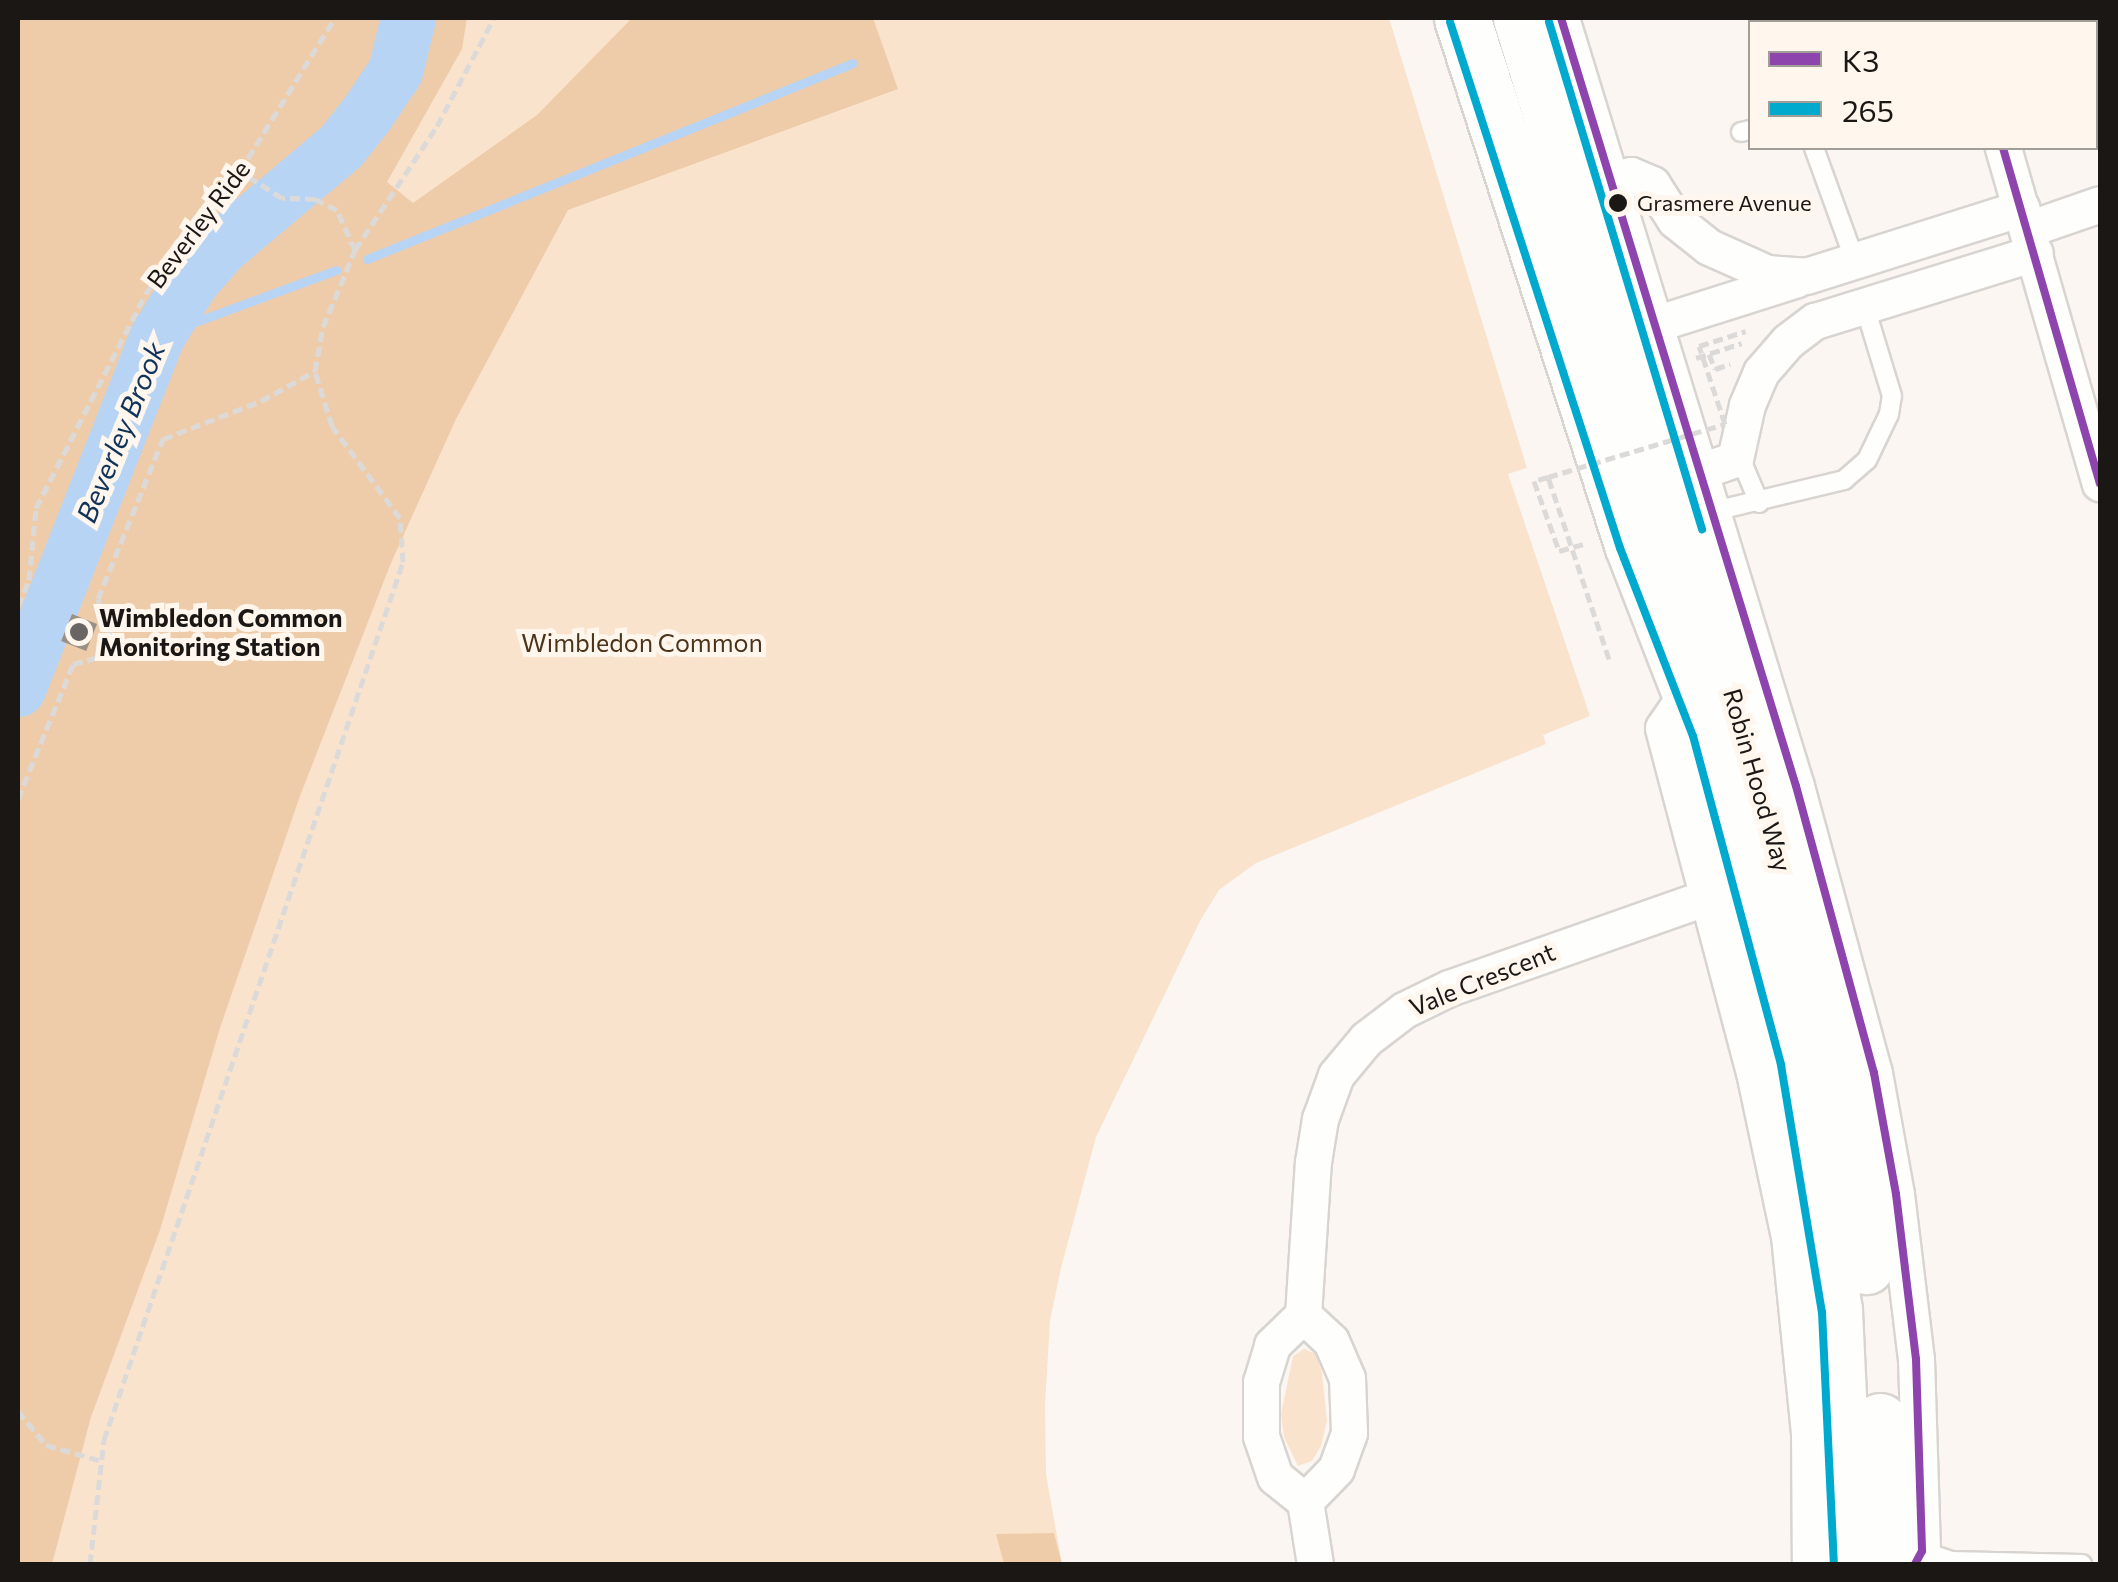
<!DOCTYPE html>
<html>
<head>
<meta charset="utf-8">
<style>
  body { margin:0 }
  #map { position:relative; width:2118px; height:1582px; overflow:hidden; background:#fbf6f2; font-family:Commissioner,sans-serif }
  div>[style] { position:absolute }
  .green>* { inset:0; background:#fae3cc }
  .forest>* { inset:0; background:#efcca9 }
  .stream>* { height:9px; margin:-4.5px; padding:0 4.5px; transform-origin:4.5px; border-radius:4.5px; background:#b8d4f5 }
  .river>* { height:55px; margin:-27.5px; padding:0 27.5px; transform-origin:27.5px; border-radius:27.5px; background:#b8d4f5 }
  .building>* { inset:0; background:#9a9085; transform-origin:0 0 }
  .path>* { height:5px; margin-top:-2.5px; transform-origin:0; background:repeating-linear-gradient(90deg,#dcdad9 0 10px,transparent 0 15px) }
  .roads { filter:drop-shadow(2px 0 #d8d4d0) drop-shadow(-2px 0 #d8d4d0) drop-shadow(0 2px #d8d4d0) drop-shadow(0 -2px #d8d4d0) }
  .service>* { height:18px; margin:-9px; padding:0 9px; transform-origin:9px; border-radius:9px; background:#fefefd }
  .minor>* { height:35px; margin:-17.5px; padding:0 17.5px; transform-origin:17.5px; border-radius:17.5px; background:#fefefd }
  .trunk>* { height:55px; margin:-27.5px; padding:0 27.5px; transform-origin:27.5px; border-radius:27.5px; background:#fefefd }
  .path-bridge>* { height:5px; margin-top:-2.5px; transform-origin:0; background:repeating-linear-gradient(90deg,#dcdad9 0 10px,transparent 0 15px) }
  .bus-1>* { height:8px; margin:-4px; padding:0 4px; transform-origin:4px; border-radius:4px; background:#8e44ad }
  .bus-2>* { height:8px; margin:-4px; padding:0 4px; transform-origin:4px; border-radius:4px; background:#00a9ce }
  .dots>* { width:28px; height:28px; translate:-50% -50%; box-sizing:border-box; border:5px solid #fff6ee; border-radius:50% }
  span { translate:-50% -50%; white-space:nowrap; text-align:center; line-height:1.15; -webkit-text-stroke:10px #fff6ee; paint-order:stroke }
  .bus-label { font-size:22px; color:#1a1715 }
  .left { translate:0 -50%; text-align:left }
  .street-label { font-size:25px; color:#1a1715 }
  .poi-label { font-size:25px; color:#1a1715; font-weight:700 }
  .park-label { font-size:25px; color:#4d3319 }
  .water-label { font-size:28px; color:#0f335a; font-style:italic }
  .frame { position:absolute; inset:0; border:20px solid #1a1715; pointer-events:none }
  .legend { position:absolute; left:1748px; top:20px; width:350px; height:130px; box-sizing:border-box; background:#fff6ee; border:2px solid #a39d97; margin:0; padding:12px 18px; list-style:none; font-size:30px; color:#1a1715 }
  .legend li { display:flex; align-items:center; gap:20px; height:50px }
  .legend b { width:50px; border:2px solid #a39d97 }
</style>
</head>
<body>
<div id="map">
  <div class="green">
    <div style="clip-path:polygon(18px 18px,1389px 18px,1527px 468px,1508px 474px,1590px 716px,1543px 735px,1546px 744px,1256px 863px,1219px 890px,1200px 921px,1096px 1137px,1061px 1268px,1050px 1321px,1045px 1405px,1046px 1474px,1062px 1564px,18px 1564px)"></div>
    <div style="clip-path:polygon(1304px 1349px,1316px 1354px,1322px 1373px,1327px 1421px,1321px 1446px,1312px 1461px,1298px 1466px,1284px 1437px,1281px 1414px,1293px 1356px)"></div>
  </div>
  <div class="forest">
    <div style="clip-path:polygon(18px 18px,467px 18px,462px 49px,387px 182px,413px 203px,537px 115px,632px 18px,873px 18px,898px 89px,568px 210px,456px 419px,391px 563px,300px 796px,220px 1028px,160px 1230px,91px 1417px,52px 1564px,18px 1564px)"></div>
    <div style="clip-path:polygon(1054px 1533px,1062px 1564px,1004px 1564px,996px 1534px)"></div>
  </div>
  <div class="stream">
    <div style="left:367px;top:259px;width:524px;rotate:-21.96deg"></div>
    <div style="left:157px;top:336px;width:191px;rotate:-20.2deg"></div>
  </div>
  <div class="river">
    <div style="left:18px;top:689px;width:379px;rotate:-68.5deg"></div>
    <div style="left:157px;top:336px;width:66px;rotate:-58deg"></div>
    <div style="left:192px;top:280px;width:44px;rotate:-48.7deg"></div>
    <div style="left:221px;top:247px;width:157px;rotate:-40.1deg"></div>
    <div style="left:341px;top:146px;width:42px;rotate:-51.8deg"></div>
    <div style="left:367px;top:113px;width:50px;rotate:-56.3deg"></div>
    <div style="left:395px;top:71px;width:55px;rotate:-76.2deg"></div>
  </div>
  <div class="building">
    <div style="left:72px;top:614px;width:27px;height:29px;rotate:22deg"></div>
  </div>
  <div class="path">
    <div style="left:355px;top:250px;width:149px;rotate:-56.5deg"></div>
    <div style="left:437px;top:126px;width:122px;rotate:-62.2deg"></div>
    <div style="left:1709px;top:354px;width:16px;rotate:68deg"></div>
    <div style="left:1715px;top:369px;width:16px;rotate:-18deg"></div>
    <div style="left:1696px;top:358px;width:48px;rotate:-18.1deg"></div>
    <div style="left:1548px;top:477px;width:15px;rotate:164deg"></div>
    <div style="left:1534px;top:481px;width:74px;rotate:70.3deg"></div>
    <div style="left:1559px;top:551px;width:25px;rotate:-16deg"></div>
    <div style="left:18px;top:606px;width:28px;rotate:-67deg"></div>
    <div style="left:29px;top:580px;width:72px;rotate:-84.4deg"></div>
    <div style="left:36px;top:508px;width:242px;rotate:-62.9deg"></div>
    <div style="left:146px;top:293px;width:154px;rotate:-52.4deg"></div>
    <div style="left:240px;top:171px;width:180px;rotate:-58.2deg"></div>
    <div style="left:18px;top:799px;width:146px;rotate:-67.8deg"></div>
    <div style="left:73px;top:664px;width:24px;rotate:-15deg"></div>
    <div style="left:96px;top:658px;width:27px;rotate:-57deg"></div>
    <div style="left:111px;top:635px;width:38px;rotate:-110deg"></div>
    <div style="left:98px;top:599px;width:173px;rotate:-67.9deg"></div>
    <div style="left:163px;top:439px;width:105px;rotate:-21.2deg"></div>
    <div style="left:261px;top:401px;width:62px;rotate:-29.1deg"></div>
    <div style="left:18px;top:1411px;width:44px;rotate:50.5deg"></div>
    <div style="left:46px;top:1445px;width:58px;rotate:15.9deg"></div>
    <div style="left:90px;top:1564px;width:125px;rotate:-83.6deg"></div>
    <div style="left:104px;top:1440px;width:928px;rotate:-71.19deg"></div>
    <div style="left:403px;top:562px;width:44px;rotate:-93.9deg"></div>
    <div style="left:400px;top:518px;width:114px;rotate:-126.5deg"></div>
    <div style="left:332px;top:426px;width:58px;rotate:-107.2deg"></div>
    <div style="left:315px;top:371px;width:45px;rotate:-79.7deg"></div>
    <div style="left:323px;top:327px;width:83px;rotate:-67.4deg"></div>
    <div style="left:355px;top:250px;width:44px;rotate:-114.2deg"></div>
    <div style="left:337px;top:210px;width:25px;rotate:-153deg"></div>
    <div style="left:315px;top:199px;width:33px;rotate:-178deg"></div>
    <div style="left:282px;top:198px;width:50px;rotate:-147.3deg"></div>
  </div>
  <div class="roads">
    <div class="service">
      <div style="left:1741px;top:132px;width:9px;rotate:-13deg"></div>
      <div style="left:1814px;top:148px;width:120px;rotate:70.1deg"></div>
      <div style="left:1735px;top:459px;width:12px;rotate:42deg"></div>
      <div style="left:1744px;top:467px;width:39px;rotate:67deg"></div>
      <div style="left:1710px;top:512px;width:138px;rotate:-13.4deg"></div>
      <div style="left:1844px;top:480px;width:30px;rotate:-41deg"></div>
      <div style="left:1867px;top:460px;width:51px;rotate:-64.4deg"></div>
      <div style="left:1889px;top:414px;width:18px;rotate:-81deg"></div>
      <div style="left:1892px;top:396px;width:96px;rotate:-106.9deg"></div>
      <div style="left:1922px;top:1551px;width:31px;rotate:19deg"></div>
      <div style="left:1951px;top:1561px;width:131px;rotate:1.3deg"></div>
    </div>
    <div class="minor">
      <div style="left:1561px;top:18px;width:803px;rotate:72.99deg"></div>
      <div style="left:1796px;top:786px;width:297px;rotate:74.8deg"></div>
      <div style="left:1874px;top:1073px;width:123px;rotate:79.7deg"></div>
      <div style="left:1896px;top:1194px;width:166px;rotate:83.1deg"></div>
      <div style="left:1916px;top:1359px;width:192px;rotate:88.2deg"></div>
      <div style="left:1922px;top:1551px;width:15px;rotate:118deg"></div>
      <div style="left:1963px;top:18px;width:4px;rotate:63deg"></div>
      <div style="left:2003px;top:148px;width:349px;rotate:73.9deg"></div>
      <div style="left:1609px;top:179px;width:22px;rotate:-10deg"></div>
      <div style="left:1631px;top:175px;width:23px;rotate:23deg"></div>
      <div style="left:1652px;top:184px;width:43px;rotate:57.4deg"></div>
      <div style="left:1675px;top:220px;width:43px;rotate:38.5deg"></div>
      <div style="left:1709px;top:247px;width:64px;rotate:24.1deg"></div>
      <div style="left:1767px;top:273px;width:39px;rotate:4deg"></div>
      <div style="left:1806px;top:276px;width:226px;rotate:-17.5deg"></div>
      <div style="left:2028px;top:229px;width:76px;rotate:-19.1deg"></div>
      <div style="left:1655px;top:324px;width:149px;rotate:-17.6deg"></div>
      <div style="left:1698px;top:472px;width:39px;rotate:-19deg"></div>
      <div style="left:1735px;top:459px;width:55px;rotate:-77.5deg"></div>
      <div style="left:1747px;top:405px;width:36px;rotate:-67deg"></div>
      <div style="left:1761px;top:372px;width:41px;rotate:-48.9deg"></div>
      <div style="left:1788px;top:341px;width:34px;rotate:-37deg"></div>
      <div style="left:1815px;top:321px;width:230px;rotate:-17.2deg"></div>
      <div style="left:1687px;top:693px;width:42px;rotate:124.4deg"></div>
      <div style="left:1663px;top:728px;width:356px;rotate:75.2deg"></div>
      <div style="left:1754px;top:1072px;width:168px;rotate:78deg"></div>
      <div style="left:1789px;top:1236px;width:198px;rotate:84.2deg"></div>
      <div style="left:1809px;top:1433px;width:131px;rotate:89.6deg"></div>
      <div style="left:1303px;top:1315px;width:38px;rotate:43deg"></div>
      <div style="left:1331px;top:1341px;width:40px;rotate:66.6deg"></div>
      <div style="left:1347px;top:1378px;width:55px;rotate:87.9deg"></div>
      <div style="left:1349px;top:1433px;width:38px;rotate:110deg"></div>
      <div style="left:1336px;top:1469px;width:45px;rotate:134.1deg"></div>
      <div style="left:1305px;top:1501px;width:38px;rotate:-141deg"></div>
      <div style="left:1275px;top:1477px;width:43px;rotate:-108.9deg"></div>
      <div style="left:1261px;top:1436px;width:54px;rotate:-90deg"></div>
      <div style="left:1261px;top:1382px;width:39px;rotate:-73deg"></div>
      <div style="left:1272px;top:1345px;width:43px;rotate:-44.1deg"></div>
      <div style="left:1303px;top:1315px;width:153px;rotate:-86.3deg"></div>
      <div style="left:1313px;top:1162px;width:44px;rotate:-80.8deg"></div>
      <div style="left:1320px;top:1119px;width:47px;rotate:-70deg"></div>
      <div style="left:1336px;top:1075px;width:47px;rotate:-50.2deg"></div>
      <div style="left:1366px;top:1039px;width:48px;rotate:-37.3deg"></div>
      <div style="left:1404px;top:1010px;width:50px;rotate:-26.1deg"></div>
      <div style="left:1449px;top:988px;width:277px;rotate:-19.4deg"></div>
      <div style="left:1305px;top:1501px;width:64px;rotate:81deg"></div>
    </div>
    <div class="trunk">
      <div style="left:1462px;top:18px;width:553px;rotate:72.09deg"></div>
      <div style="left:1632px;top:544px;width:202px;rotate:68.8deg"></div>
      <div style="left:1705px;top:732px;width:342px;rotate:75.1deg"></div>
      <div style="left:1793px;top:1062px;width:252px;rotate:80.6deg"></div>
      <div style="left:1834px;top:1311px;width:253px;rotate:87.3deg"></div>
      <div style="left:1521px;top:18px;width:893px;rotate:72.8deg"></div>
      <div style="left:1785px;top:871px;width:233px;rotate:76.1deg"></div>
      <div style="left:1841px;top:1097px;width:171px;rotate:81.6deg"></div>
      <div style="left:1880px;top:1421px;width:143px;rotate:87.6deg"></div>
    </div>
  </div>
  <div class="path-bridge">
    <div style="left:1609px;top:659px;width:192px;rotate:-108.5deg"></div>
    <div style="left:1548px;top:477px;width:185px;rotate:-16.7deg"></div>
    <div style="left:1725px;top:424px;width:82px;rotate:-108.4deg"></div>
    <div style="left:1699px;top:346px;width:49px;rotate:-17.7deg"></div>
  </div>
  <div class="bus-1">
    <div style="left:1561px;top:18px;width:803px;rotate:72.99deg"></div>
    <div style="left:1796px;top:786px;width:297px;rotate:74.8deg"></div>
    <div style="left:1874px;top:1073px;width:123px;rotate:79.7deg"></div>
    <div style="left:1896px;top:1194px;width:166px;rotate:83.1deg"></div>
    <div style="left:1916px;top:1359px;width:192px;rotate:88.2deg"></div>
    <div style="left:1922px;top:1551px;width:15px;rotate:118deg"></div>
    <div style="left:2003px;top:148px;width:349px;rotate:73.9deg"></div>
  </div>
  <div class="bus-2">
    <div style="left:1450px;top:22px;width:553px;rotate:72.09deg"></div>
    <div style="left:1620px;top:548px;width:202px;rotate:68.8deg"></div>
    <div style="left:1693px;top:736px;width:341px;rotate:75deg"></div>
    <div style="left:1781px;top:1065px;width:250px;rotate:80.6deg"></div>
    <div style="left:1822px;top:1312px;width:252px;rotate:87.3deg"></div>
    <div style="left:1549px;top:22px;width:530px;rotate:73.21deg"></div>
  </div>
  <div class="dots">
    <div style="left:1618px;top:203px;background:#1a1715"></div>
    <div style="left:79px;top:632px;background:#696562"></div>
  </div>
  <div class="bus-label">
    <span class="left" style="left:1637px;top:203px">Grasmere Avenue</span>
  </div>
  <div class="street-label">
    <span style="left:198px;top:224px;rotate:-53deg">Beverley Ride</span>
    <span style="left:1758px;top:780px;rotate:74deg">Robin Hood Way</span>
    <span style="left:1482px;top:979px;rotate:-22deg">Vale Crescent</span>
  </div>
  <div class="poi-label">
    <span class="left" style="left:99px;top:632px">Wimbledon Common<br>Monitoring Station</span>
  </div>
  <div class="park-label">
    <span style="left:642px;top:642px">Wimbledon Common</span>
  </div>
  <div class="water-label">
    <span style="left:120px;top:432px;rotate:-68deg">Beverley Brook</span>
  </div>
  <div class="frame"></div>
  <ul class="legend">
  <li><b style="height:12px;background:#8e44ad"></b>K3</li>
  <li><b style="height:12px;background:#00a9ce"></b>265</li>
  </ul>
</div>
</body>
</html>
